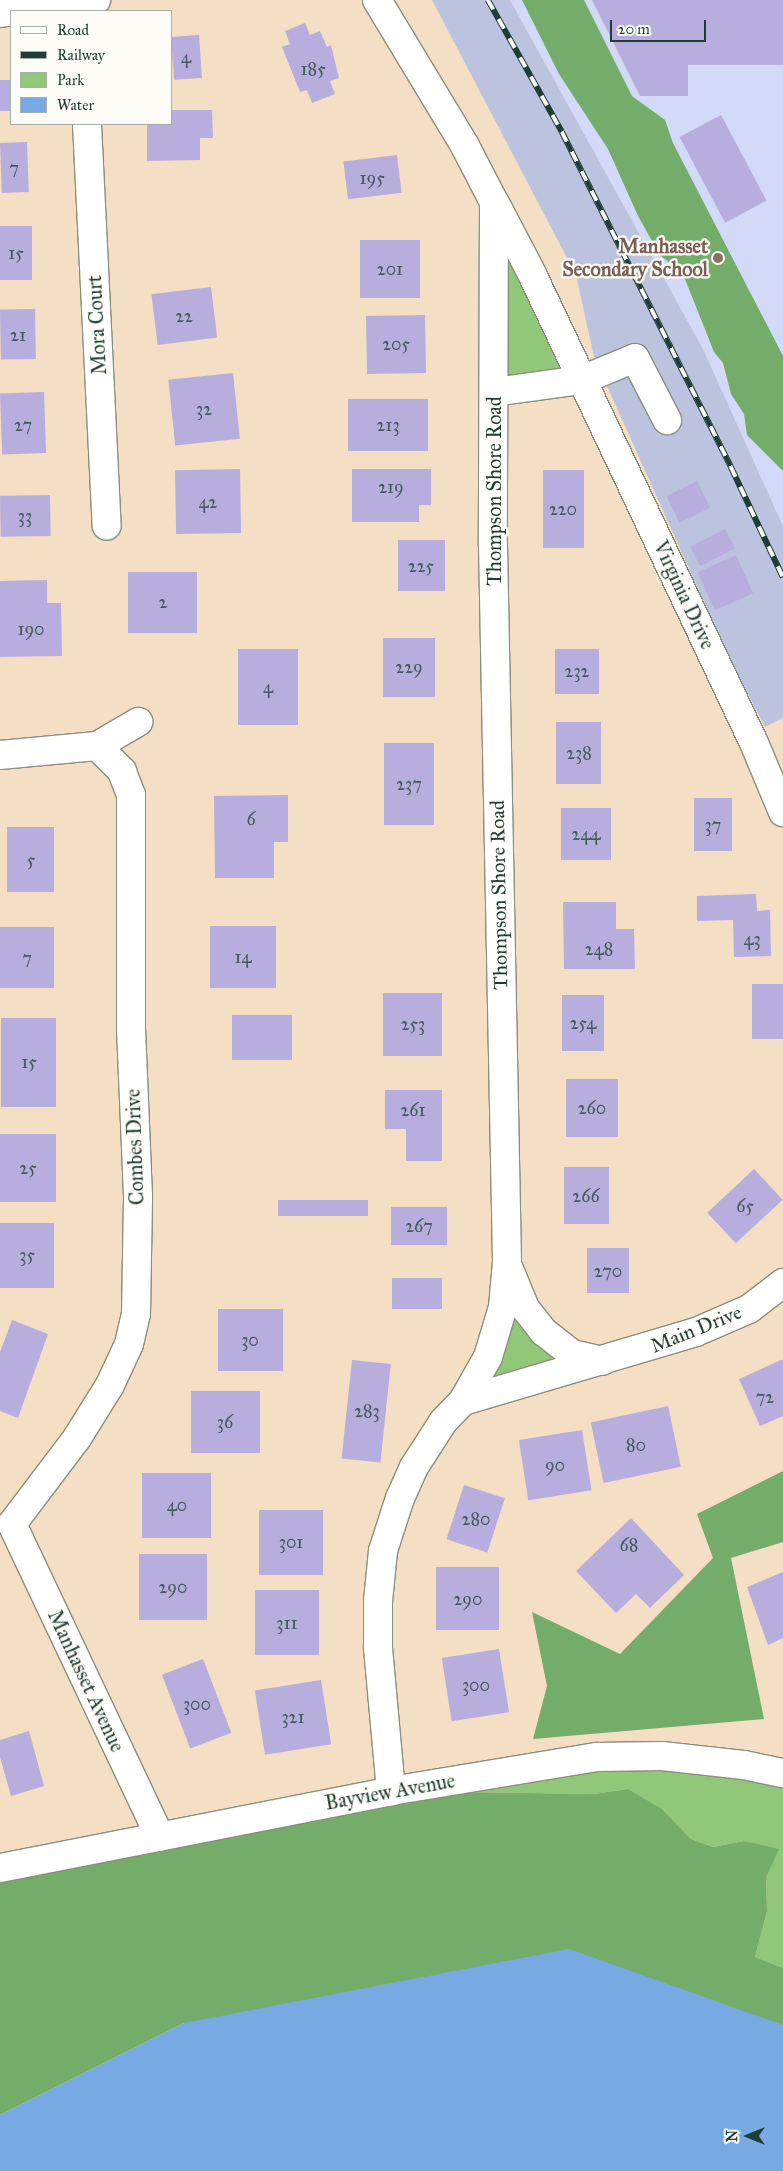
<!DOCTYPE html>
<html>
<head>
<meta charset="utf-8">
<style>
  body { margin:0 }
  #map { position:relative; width:783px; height:2171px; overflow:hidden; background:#f4dec4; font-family:"IM FELL Great Primer",serif }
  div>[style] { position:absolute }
  .built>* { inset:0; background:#d2d9f9 }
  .industrial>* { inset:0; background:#bcc3de }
  .green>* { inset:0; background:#91c779 }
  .forest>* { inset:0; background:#74ac69 }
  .water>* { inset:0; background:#77aae3 }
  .building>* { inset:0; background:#b8aedd; transform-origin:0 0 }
  .roads { filter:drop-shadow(1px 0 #8a8e7c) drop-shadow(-1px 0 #8a8e7c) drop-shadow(0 1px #8a8e7c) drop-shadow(0 -1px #8a8e7c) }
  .minor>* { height:28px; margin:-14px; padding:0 14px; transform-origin:14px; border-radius:14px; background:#fff }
  .rail>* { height:5.5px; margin-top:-2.75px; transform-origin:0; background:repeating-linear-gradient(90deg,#fdfcf7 0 11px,#1f3d34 0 22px); box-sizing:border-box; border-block:1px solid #1f3d34 }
  .dots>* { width:14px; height:14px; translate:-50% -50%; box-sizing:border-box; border:2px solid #fdfcf7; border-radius:50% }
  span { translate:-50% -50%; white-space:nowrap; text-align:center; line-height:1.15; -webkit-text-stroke:4.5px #fdfcf7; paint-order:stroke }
  .number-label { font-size:18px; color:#45595e }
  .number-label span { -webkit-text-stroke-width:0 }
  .education-label { font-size:20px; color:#785e54; font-weight:700 }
  .right { translate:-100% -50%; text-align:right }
  .street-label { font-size:20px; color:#1f3d34 }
  .legend { position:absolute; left:10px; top:10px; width:162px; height:115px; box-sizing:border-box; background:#fdfcf7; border:1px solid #a4b0a9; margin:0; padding:6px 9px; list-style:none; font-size:15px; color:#1f3d34 }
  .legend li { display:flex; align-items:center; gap:10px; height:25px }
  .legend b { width:25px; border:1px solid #a4b0a9 }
  .north { position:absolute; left:723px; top:2111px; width:50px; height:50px; -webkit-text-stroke:4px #fdfcf7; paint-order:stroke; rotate:270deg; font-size:14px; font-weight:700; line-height:20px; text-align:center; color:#1f3d34 }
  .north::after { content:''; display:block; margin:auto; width:18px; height:22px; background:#1f3d34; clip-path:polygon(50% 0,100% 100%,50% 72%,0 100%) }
  .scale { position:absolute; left:610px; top:20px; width:96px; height:22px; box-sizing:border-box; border:2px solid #1f3d34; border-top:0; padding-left:6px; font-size:15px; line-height:18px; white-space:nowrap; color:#1f3d34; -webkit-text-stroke:4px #fdfcf7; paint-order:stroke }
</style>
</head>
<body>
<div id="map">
  <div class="built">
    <div style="clip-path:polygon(510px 0,783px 0,783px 526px,703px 349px)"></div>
  </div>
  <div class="industrial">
    <div style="clip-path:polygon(432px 0,510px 0,703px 349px,783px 526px,783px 718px,765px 727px,727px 653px,594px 357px,576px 275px)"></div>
  </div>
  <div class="green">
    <div style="clip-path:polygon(494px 202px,582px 380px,494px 392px)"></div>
    <div style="clip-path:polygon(503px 1307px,572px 1354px,463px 1401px)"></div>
    <div style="clip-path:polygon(597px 1757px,783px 1773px,783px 1968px,755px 1957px,767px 1911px,766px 1878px,778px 1850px,744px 1841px,713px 1847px,691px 1839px,661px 1808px,628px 1789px,594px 1794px,391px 1791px)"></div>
  </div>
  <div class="forest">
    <div style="clip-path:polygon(522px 0,584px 0,632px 96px,665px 120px,673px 143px,783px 356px,783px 471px,747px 435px,744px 414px,731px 394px,723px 363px,714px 352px,683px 274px,660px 255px,638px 216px,608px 149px,559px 74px)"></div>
    <div style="clip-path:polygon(783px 1471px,783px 1542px,731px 1558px,764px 1719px,533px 1739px,547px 1686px,532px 1612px,620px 1654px,713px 1558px,697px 1514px)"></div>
    <div style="clip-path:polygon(628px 1789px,661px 1808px,691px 1839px,713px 1847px,744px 1841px,779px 1849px,766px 1878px,767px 1911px,755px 1957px,783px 1968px,783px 2025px,184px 2023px,0 2115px,0 1868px,391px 1791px,594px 1794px)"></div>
  </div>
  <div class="water">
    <div style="clip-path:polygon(569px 1949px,783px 2025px,783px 2171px,0 2171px,0 2115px,184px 2023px)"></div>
  </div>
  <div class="building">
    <div style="clip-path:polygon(592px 0,783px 0,783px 65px,688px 65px,688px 96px,640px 96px)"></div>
    <div style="clip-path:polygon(305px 23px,310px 35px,320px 31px,327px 47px,331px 45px,339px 78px,330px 81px,335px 94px,312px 103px,307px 90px,300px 92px,282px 47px,290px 44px,285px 31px)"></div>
    <div style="left:199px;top:35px;width:43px;height:28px;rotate:86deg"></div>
    <div style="left:0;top:80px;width:11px;height:31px"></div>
    <div style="clip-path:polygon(171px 110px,212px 110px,213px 138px,200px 138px,200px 160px,147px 161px,147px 124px,171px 124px)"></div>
    <div style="left:721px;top:115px;width:97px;height:47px;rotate:62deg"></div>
    <div style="left:27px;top:142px;width:50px;height:27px;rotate:88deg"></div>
    <div style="left:397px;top:155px;width:38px;height:54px;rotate:83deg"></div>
    <div style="left:0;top:226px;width:32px;height:54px"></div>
    <div style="left:360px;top:240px;width:60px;height:58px"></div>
    <div style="left:211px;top:287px;width:51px;height:60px;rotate:83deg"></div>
    <div style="left:35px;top:309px;width:50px;height:35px;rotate:89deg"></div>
    <div style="left:425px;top:315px;width:58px;height:59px;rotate:89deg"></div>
    <div style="left:233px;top:373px;width:66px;height:65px;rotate:84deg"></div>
    <div style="left:44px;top:392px;width:61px;height:44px;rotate:88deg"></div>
    <div style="left:348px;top:399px;width:80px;height:52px"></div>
    <div style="left:240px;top:469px;width:64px;height:65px;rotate:89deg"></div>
    <div style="clip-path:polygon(352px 469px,431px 469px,431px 505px,419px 505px,419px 522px,352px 522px)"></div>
    <div style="left:543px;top:470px;width:41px;height:78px"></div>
    <div style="left:697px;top:481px;width:30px;height:34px;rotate:64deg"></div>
    <div style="left:50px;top:495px;width:41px;height:50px;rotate:89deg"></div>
    <div style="left:725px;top:529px;width:22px;height:39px;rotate:63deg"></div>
    <div style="left:398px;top:540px;width:47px;height:51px"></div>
    <div style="left:736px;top:555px;width:42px;height:42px;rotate:66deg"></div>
    <div style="left:128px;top:572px;width:69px;height:61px"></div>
    <div style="clip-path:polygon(47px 580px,47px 603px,61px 603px,62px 656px,0 657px,0 581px)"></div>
    <div style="left:383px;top:638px;width:52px;height:59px"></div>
    <div style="left:238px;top:649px;width:60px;height:76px"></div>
    <div style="left:555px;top:649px;width:44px;height:45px"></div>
    <div style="left:556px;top:722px;width:45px;height:62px"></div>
    <div style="left:384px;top:743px;width:50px;height:82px"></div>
    <div style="clip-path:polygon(288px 795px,288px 842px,274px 842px,274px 878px,215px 878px,214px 796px)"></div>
    <div style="left:694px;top:798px;width:38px;height:53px"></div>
    <div style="left:561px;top:808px;width:50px;height:52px"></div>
    <div style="left:7px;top:827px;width:47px;height:65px"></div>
    <div style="clip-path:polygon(756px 894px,757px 911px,770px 910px,771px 956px,734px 957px,733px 920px,697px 921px,697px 896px)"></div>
    <div style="clip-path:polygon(563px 902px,616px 902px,616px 929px,634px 929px,635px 969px,564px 969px)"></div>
    <div style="left:210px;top:926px;width:66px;height:62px"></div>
    <div style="left:0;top:927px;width:54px;height:61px"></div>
    <div style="left:752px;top:984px;width:31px;height:55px"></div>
    <div style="left:383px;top:993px;width:59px;height:63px"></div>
    <div style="left:562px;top:995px;width:42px;height:56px"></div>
    <div style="left:232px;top:1015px;width:60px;height:45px"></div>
    <div style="left:1px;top:1018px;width:55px;height:89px"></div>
    <div style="left:566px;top:1079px;width:52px;height:58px"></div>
    <div style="clip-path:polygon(385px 1090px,442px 1090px,442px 1161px,406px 1161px,406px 1129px,385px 1129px)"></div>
    <div style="left:0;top:1134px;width:56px;height:68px"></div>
    <div style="left:564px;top:1167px;width:45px;height:57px"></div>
    <div style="left:754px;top:1169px;width:42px;height:64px;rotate:47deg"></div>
    <div style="left:278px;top:1200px;width:90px;height:16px"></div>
    <div style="left:391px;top:1207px;width:56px;height:38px"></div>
    <div style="left:0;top:1223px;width:54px;height:65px"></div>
    <div style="left:587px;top:1248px;width:42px;height:45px"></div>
    <div style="left:392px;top:1278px;width:50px;height:31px"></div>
    <div style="left:218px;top:1309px;width:65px;height:62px"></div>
    <div style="clip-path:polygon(12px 1320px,48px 1334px,18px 1418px,0 1411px,0 1352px)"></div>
    <div style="clip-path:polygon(783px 1359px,783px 1416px,760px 1426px,739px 1379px)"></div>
    <div style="left:352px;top:1360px;width:39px;height:99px;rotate:6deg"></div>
    <div style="left:191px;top:1391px;width:69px;height:62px"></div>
    <div style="left:668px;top:1406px;width:62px;height:79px;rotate:78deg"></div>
    <div style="left:582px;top:1430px;width:61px;height:64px;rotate:81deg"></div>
    <div style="left:142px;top:1473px;width:69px;height:65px"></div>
    <div style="left:464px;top:1485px;width:43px;height:57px;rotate:18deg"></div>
    <div style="left:259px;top:1510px;width:64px;height:65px"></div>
    <div style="clip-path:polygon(631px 1518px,684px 1575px,650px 1608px,636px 1594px,616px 1613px,576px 1571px)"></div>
    <div style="left:139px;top:1554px;width:68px;height:66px"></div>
    <div style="left:436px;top:1567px;width:63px;height:63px"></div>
    <div style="clip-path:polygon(783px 1572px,783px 1638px,768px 1645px,747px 1587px)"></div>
    <div style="left:255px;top:1590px;width:64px;height:65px"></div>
    <div style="left:499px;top:1649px;width:64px;height:58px;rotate:81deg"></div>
    <div style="left:203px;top:1659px;width:79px;height:44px;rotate:69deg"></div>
    <div style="left:321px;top:1680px;width:65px;height:67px;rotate:81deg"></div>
    <div style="clip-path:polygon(29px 1731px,44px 1786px,11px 1796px,0 1757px,0 1740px)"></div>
  </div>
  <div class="roads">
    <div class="minor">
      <div style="left:377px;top:0;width:170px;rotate:58.9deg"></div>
      <div style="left:465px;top:146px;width:63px;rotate:62.6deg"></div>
      <div style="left:494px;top:202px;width:343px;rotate:90.2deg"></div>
      <div style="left:493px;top:545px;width:717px;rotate:88.88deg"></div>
      <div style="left:507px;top:1262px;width:45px;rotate:95.1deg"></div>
      <div style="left:503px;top:1307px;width:52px;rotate:106.7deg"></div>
      <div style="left:488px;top:1357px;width:51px;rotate:119.6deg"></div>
      <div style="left:463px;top:1401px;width:29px;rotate:134deg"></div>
      <div style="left:443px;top:1422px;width:54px;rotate:122.8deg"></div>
      <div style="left:414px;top:1467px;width:34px;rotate:114deg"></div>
      <div style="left:400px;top:1498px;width:56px;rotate:107.8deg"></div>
      <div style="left:383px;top:1551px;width:50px;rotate:95.7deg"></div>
      <div style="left:378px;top:1601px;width:47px;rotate:90deg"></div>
      <div style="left:378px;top:1648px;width:144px;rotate:84.8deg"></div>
      <div style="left:0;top:13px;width:97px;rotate:-7.7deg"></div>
      <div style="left:87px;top:124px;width:402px;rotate:87.2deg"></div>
      <div style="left:496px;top:205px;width:78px;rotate:62.4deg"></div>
      <div style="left:532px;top:274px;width:519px;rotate:64.67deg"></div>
      <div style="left:754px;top:743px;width:75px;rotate:67.2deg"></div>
      <div style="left:494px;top:392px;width:89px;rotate:-7.8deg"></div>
      <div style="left:582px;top:380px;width:57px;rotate:-22.5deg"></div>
      <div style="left:635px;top:358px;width:70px;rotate:62.7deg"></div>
      <div style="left:0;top:755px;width:97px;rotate:-5.3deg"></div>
      <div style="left:97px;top:746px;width:48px;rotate:-30.3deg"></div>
      <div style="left:509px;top:1269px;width:42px;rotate:67.7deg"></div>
      <div style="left:525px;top:1308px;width:31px;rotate:52deg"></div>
      <div style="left:544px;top:1332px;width:36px;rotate:38deg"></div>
      <div style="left:572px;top:1354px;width:31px;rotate:13deg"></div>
      <div style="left:463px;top:1401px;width:243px;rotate:-16.5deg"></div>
      <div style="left:696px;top:1332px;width:58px;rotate:-23.5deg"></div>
      <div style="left:749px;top:1309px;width:43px;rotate:-37.4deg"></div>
      <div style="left:12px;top:1524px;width:108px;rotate:-52.9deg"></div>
      <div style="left:77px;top:1438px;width:62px;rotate:-58.1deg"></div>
      <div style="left:110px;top:1385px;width:45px;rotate:-65.1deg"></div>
      <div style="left:129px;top:1344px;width:31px;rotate:-77deg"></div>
      <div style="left:136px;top:1314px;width:118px;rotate:-89deg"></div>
      <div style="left:138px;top:1196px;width:165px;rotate:-92.4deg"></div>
      <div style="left:131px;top:1031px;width:236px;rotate:-90deg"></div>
      <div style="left:131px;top:795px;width:26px;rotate:-111deg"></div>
      <div style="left:122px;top:771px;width:35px;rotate:-135deg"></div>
      <div style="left:12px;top:1524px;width:346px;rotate:64.7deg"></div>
      <div style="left:0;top:1868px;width:399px;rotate:-11.1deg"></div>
      <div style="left:391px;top:1791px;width:209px;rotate:-9.4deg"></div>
      <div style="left:597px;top:1757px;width:65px;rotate:-0.9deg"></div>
      <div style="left:662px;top:1756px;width:82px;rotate:6.3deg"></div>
      <div style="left:744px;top:1765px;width:40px;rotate:12deg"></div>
    </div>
  </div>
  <div class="rail">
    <div style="left:488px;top:0;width:151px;rotate:60.7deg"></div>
    <div style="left:562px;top:132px;width:375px;rotate:63.2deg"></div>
    <div style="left:731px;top:467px;width:122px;rotate:64.7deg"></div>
  </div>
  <div class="dots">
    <div style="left:718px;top:258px;background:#8d6e63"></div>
  </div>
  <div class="number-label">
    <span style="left:186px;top:57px">4</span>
    <span style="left:313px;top:69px">185</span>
    <span style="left:14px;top:168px">7</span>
    <span style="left:372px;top:178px">195</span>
    <span style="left:16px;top:253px">15</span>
    <span style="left:390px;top:269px">201</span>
    <span style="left:184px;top:316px">22</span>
    <span style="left:18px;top:335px">21</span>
    <span style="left:396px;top:344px">205</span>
    <span style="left:204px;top:409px">32</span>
    <span style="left:23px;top:425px">27</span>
    <span style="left:388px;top:425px">213</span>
    <span style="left:391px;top:487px">219</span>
    <span style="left:208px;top:502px">42</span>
    <span style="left:563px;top:509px">220</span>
    <span style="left:25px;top:516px">33</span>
    <span style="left:421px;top:566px">225</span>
    <span style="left:163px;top:602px">2</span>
    <span style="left:31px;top:629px">190</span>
    <span style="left:409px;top:667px">229</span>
    <span style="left:577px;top:671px">232</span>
    <span style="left:268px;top:687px">4</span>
    <span style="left:579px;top:753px">238</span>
    <span style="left:409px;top:784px">237</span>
    <span style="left:251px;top:819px">6</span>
    <span style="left:713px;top:825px">37</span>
    <span style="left:586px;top:834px">244</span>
    <span style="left:31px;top:860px">5</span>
    <span style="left:752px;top:939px">43</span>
    <span style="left:599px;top:949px">248</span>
    <span style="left:243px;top:957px">14</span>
    <span style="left:27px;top:958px">7</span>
    <span style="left:583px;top:1023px">254</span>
    <span style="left:413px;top:1024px">253</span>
    <span style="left:29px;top:1062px">15</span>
    <span style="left:592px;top:1108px">260</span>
    <span style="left:413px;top:1110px">261</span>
    <span style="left:28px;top:1168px">25</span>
    <span style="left:586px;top:1196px">266</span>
    <span style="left:745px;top:1206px">65</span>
    <span style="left:419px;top:1226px">267</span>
    <span style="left:27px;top:1255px">35</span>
    <span style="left:608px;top:1271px">270</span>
    <span style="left:250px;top:1340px">30</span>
    <span style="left:765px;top:1397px">72</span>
    <span style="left:367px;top:1411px">283</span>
    <span style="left:225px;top:1422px">36</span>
    <span style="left:636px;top:1445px">80</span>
    <span style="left:555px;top:1465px">90</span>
    <span style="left:177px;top:1505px">40</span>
    <span style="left:476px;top:1519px">280</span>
    <span style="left:291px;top:1542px">301</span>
    <span style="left:629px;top:1545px">68</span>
    <span style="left:173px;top:1587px">290</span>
    <span style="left:468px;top:1599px">290</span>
    <span style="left:287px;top:1623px">311</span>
    <span style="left:476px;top:1685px">300</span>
    <span style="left:197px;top:1704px">300</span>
    <span style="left:293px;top:1717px">321</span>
  </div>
  <div class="education-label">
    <span class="right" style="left:708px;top:258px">Manhasset<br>Secondary School</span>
  </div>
  <div class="street-label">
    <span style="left:97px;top:325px;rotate:-93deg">Mora Court</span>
    <span style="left:494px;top:491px;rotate:-90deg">Thompson Shore Road</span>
    <span style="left:684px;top:595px;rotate:65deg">Virginia Drive</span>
    <span style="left:499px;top:895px;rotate:-91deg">Thompson Shore Road</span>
    <span style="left:135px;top:1147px;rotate:-92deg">Combes Drive</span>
    <span style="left:696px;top:1329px;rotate:-22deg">Main Drive</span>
    <span style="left:86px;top:1681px;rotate:65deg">Manhasset Avenue</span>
    <span style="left:390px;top:1792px;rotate:-10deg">Bayview Avenue</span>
  </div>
  <ul class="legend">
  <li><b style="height:6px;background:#fff"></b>Road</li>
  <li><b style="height:6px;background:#1f3d34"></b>Railway</li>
  <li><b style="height:14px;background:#91c779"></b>Park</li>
  <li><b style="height:14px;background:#77aae3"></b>Water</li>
  </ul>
  <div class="north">N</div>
  <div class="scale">20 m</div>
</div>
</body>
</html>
